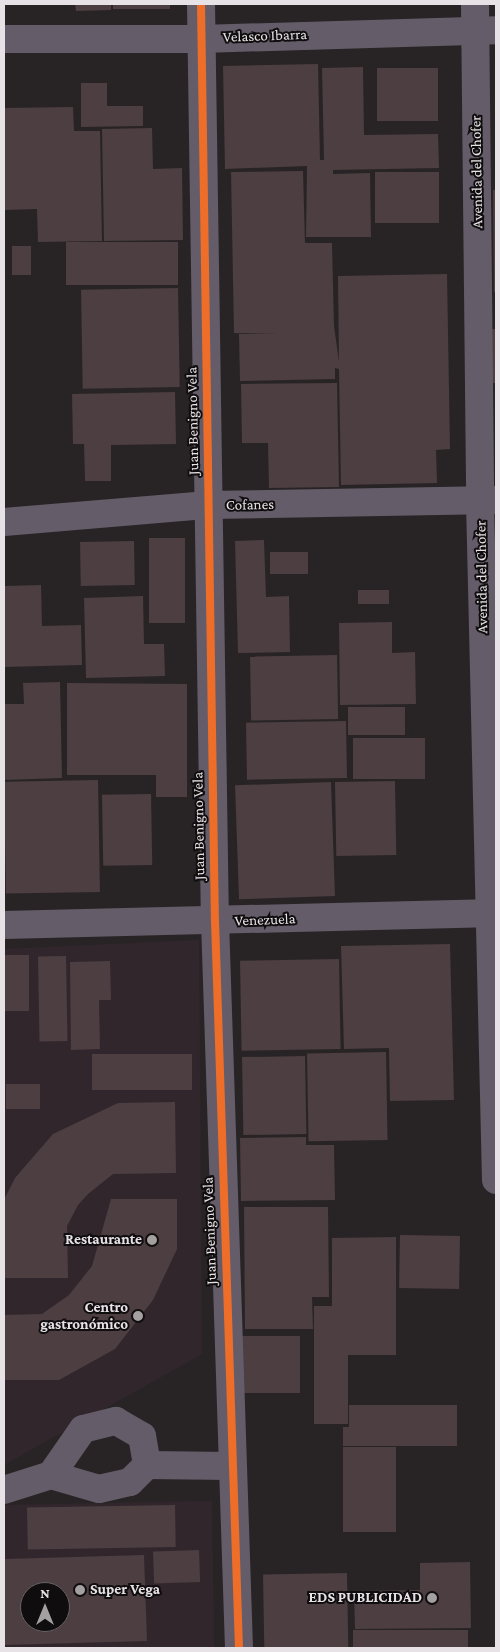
<!DOCTYPE html>
<html>
<head>
<meta charset="utf-8">
<style>
  body { margin:0 }
  #map { position:relative; width:500px; height:1652px; overflow:hidden; background:#282426; font-family:"Crimson Pro",serif }
  div>[style] { position:absolute }
  .built>* { inset:0; background:#32262d }
  .building>* { inset:0; background:#4c3e41; transform-origin:0 0 }
  .minor>* { height:28px; margin:-14px; padding:0 14px; transform-origin:14px; border-radius:14px; background:#645d69 }
  .cycleway>* { height:8px; margin:-4px; padding:0 4px; transform-origin:4px; border-radius:4px; background:#ee6e29 }
  .dots>* { width:14px; height:14px; translate:-50% -50%; box-sizing:border-box; border:2px solid #100d0f; border-radius:50% }
  span { translate:-50% -50%; white-space:nowrap; text-align:center; line-height:1.15; -webkit-text-stroke:4px #100d0f; paint-order:stroke }
  .street-label { font-size:15px; color:#e7e2e5 }
  .poi-label { font-size:15px; color:#e7e2e5; font-weight:700 }
  .right { translate:-100% -50%; text-align:right }
  .left { translate:0 -50%; text-align:left }
  .frame { position:absolute; inset:0; border:5px solid #e7e2e5; pointer-events:none }
  .north { position:absolute; left:20px; top:1582px; width:50px; height:50px; box-sizing:border-box; background:#100d0f; border:1px solid #666265; border-radius:50%; rotate:0deg; font-size:14px; font-weight:700; line-height:20px; text-align:center; color:#e7e2e5 }
  .north::after { content:''; display:block; margin:auto; width:18px; height:22px; background:#a4a0a2; clip-path:polygon(50% 0,100% 100%,50% 72%,0 100%) }
</style>
</head>
<body>
<div id="map">
  <div class="built">
    <div style="clip-path:polygon(199px 940px,202px 1354px,4px 1465px,4px 949px)"></div>
    <div style="clip-path:polygon(evenodd,212px 1501px,214px 1648px,4px 1648px,4px 1505px,212px 1501px,30px 1592px,60px 1592px,60px 1622px,30px 1622px,30px 1592px)"></div>
  </div>
  <div class="building">
    <div style="clip-path:polygon(75px 4px,111px 4px,111px 10px,76px 11px)"></div>
    <div style="left:113px;top:4px;width:57px;height:5px"></div>
    <div style="clip-path:polygon(318px 64px,320px 160px,324px 160px,322px 68px,363px 67px,364px 135px,438px 134px,439px 168px,333px 170px,333px 174px,370px 173px,371px 237px,306px 237px,307px 166px,225px 169px,223px 66px)"></div>
    <div style="left:438px;top:68px;width:53px;height:61px;rotate:90deg"></div>
    <div style="clip-path:polygon(81px 83px,107px 83px,107px 106px,143px 106px,143px 126px,81px 127px)"></div>
    <div style="clip-path:polygon(73px 107px,74px 131px,100px 131px,102px 241px,38px 242px,37px 209px,4px 210px,4px 108px)"></div>
    <div style="clip-path:polygon(152px 128px,153px 169px,182px 168px,183px 240px,104px 241px,102px 129px)"></div>
    <div style="clip-path:polygon(303px 171px,305px 243px,332px 243px,334px 326px,339px 362px,338px 276px,447px 274px,450px 449px,436px 450px,437px 483px,341px 485px,339px 369px,335px 368px,335px 379px,240px 381px,239px 334px,278px 334px,234px 333px,231px 172px)"></div>
    <div style="left:439px;top:172px;width:51px;height:64px;rotate:90deg"></div>
    <div style="clip-path:polygon(493px 190px,496px 190px,496px 292px,494px 292px)"></div>
    <div style="left:178px;top:242px;width:43px;height:112px;rotate:90deg"></div>
    <div style="left:12px;top:246px;width:19px;height:29px"></div>
    <div style="left:178px;top:288px;width:99px;height:97px;rotate:89deg"></div>
    <div style="left:491px;top:329px;width:5px;height:54px"></div>
    <div style="clip-path:polygon(337px 383px,339px 487px,269px 488px,268px 443px,242px 443px,241px 384px)"></div>
    <div style="clip-path:polygon(175px 392px,176px 444px,111px 445px,111px 481px,85px 481px,84px 444px,73px 444px,72px 394px)"></div>
    <div style="left:149px;top:538px;width:36px;height:85px"></div>
    <div style="clip-path:polygon(264px 540px,266px 597px,289px 596px,290px 652px,238px 653px,235px 541px)"></div>
    <div style="left:134px;top:541px;width:44px;height:54px;rotate:89deg"></div>
    <div style="left:270px;top:552px;width:38px;height:22px"></div>
    <div style="clip-path:polygon(41px 585px,42px 626px,81px 625px,82px 665px,4px 667px,4px 586px)"></div>
    <div style="left:389px;top:590px;width:14px;height:31px;rotate:90deg"></div>
    <div style="clip-path:polygon(143px 596px,144px 644px,164px 644px,165px 676px,86px 678px,84px 598px)"></div>
    <div style="clip-path:polygon(392px 622px,392px 653px,415px 652px,416px 704px,340px 705px,339px 623px)"></div>
    <div style="left:337px;top:655px;width:64px;height:87px;rotate:89deg"></div>
    <div style="clip-path:polygon(60px 682px,62px 778px,4px 780px,4px 704px,24px 704px,23px 683px)"></div>
    <div style="clip-path:polygon(67px 683px,187px 684px,187px 797px,156px 797px,156px 775px,67px 775px)"></div>
    <div style="left:405px;top:707px;width:28px;height:57px;rotate:90deg"></div>
    <div style="left:346px;top:721px;width:57px;height:100px;rotate:89deg"></div>
    <div style="left:353px;top:738px;width:72px;height:41px"></div>
    <div style="left:98px;top:780px;width:112px;height:94px;rotate:89deg"></div>
    <div style="left:395px;top:781px;width:74px;height:60px;rotate:89deg"></div>
    <div style="left:331px;top:782px;width:114px;height:96px;rotate:88deg"></div>
    <div style="left:151px;top:794px;width:71px;height:49px;rotate:89deg"></div>
    <div style="clip-path:polygon(450px 944px,454px 1100px,390px 1101px,389px 1048px,344px 1049px,341px 946px)"></div>
    <div style="left:29px;top:955px;width:56px;height:25px;rotate:90deg"></div>
    <div style="left:66px;top:956px;width:85px;height:28px;rotate:89deg"></div>
    <div style="left:339px;top:959px;width:90px;height:99px;rotate:89deg"></div>
    <div style="clip-path:polygon(110px 961px,111px 1000px,99px 1000px,100px 1049px,71px 1050px,70px 962px)"></div>
    <div style="left:386px;top:1052px;width:88px;height:79px;rotate:89deg"></div>
    <div style="left:92px;top:1054px;width:100px;height:36px"></div>
    <div style="left:305px;top:1056px;width:78px;height:63px;rotate:89deg"></div>
    <div style="left:6px;top:1084px;width:34px;height:25px"></div>
    <div style="clip-path:polygon(175px 1102px,176px 1173px,113px 1174px,88px 1194px,78px 1205px,67px 1226px,68px 1278px,4px 1278px,4px 1200px,15px 1178px,53px 1134px,118px 1103px)"></div>
    <div style="clip-path:polygon(306px 1137px,306px 1145px,334px 1145px,335px 1200px,241px 1201px,240px 1138px)"></div>
    <div style="clip-path:polygon(111px 1199px,177px 1199px,177px 1249px,153px 1300px,115px 1349px,59px 1380px,4px 1380px,4px 1315px,42px 1314px,69px 1295px,92px 1266px)"></div>
    <div style="clip-path:polygon(244px 1207px,328px 1207px,329px 1297px,312px 1297px,313px 1329px,245px 1329px)"></div>
    <div style="left:400px;top:1235px;width:60px;height:53px;rotate:1deg"></div>
    <div style="clip-path:polygon(396px 1237px,396px 1355px,348px 1355px,348px 1424px,314px 1424px,314px 1306px,332px 1306px,332px 1238px)"></div>
    <div style="left:236px;top:1336px;width:64px;height:57px"></div>
    <div style="clip-path:polygon(349px 1405px,457px 1405px,457px 1446px,343px 1446px,343px 1427px,349px 1427px)"></div>
    <div style="left:343px;top:1447px;width:53px;height:85px"></div>
    <div style="left:175px;top:1505px;width:42px;height:148px;rotate:89deg"></div>
    <div style="left:199px;top:1550px;width:32px;height:46px;rotate:88deg"></div>
    <div style="clip-path:polygon(evenodd,144px 1555px,147px 1641px,4px 1645px,4px 1559px,144px 1555px,30px 1592px,60px 1592px,60px 1622px,30px 1622px,30px 1592px)"></div>
    <div style="clip-path:polygon(470px 1562px,471px 1628px,355px 1629px,354px 1591px,420px 1590px,420px 1563px)"></div>
    <div style="left:347px;top:1573px;width:75px;height:84px;rotate:89deg"></div>
    <div style="left:468px;top:1630px;width:18px;height:115px;rotate:90deg"></div>
  </div>
  <div class="minor">
    <div style="left:201px;top:4px;width:917px;rotate:89.13deg"></div>
    <div style="left:215px;top:921px;width:727px;rotate:88.11deg"></div>
    <div style="left:475px;top:4px;width:497px;rotate:89.4deg"></div>
    <div style="left:480px;top:501px;width:679px;rotate:88.65deg"></div>
    <div style="left:4px;top:39px;width:197px"></div>
    <div style="left:201px;top:39px;width:295px;rotate:-1.7deg"></div>
    <div style="left:4px;top:522px;width:205px;rotate:-4.8deg"></div>
    <div style="left:208px;top:505px;width:288px;rotate:-1deg"></div>
    <div style="left:4px;top:925px;width:492px;rotate:-1.4deg"></div>
    <div style="left:51px;top:1475px;width:56px;rotate:-55.2deg"></div>
    <div style="left:83px;top:1429px;width:34px;rotate:-14deg"></div>
    <div style="left:116px;top:1421px;width:30px;rotate:30deg"></div>
    <div style="left:142px;top:1436px;width:29px;rotate:80deg"></div>
    <div style="left:4px;top:1490px;width:49px;rotate:-17.7deg"></div>
    <div style="left:51px;top:1475px;width:50px;rotate:16.3deg"></div>
    <div style="left:99px;top:1489px;width:32px;rotate:-13deg"></div>
    <div style="left:130px;top:1482px;width:24px;rotate:-45deg"></div>
    <div style="left:147px;top:1465px;width:84px;rotate:0.7deg"></div>
  </div>
  <div class="cycleway">
    <div style="left:201px;top:4px;width:917px;rotate:89.13deg"></div>
    <div style="left:215px;top:921px;width:727px;rotate:88.11deg"></div>
  </div>
  <div class="dots">
    <div style="left:152px;top:1240px;background:#a4a0a2"></div>
    <div style="left:138px;top:1316px;background:#a4a0a2"></div>
    <div style="left:80px;top:1590px;background:#a4a0a2"></div>
    <div style="left:432px;top:1598px;background:#a4a0a2"></div>
  </div>
  <div class="street-label">
    <span style="left:265px;top:36px;rotate:-2deg">Velasco Ibarra</span>
    <span style="left:477px;top:172px;rotate:-91deg">Avenida del Chofer</span>
    <span style="left:193px;top:421px;rotate:-91deg">Juan Benigno Vela</span>
    <span style="left:250px;top:505px;rotate:-1deg">Cofanes</span>
    <span style="left:482px;top:577px;rotate:-91deg">Avenida del Chofer</span>
    <span style="left:199px;top:826px;rotate:-91deg">Juan Benigno Vela</span>
    <span style="left:265px;top:920px;rotate:-2deg">Venezuela</span>
    <span style="left:210px;top:1231px;rotate:-92deg">Juan Benigno Vela</span>
  </div>
  <div class="poi-label">
    <span class="right" style="left:142px;top:1240px">Restaurante</span>
    <span class="right" style="left:128px;top:1316px">Centro<br>gastronómico</span>
    <span class="left" style="left:90px;top:1590px">Super Vega</span>
    <span class="right" style="left:422px;top:1598px">EDS PUBLICIDAD</span>
  </div>
  <div class="frame"></div>
  <div class="north">N</div>
</div>
</body>
</html>
